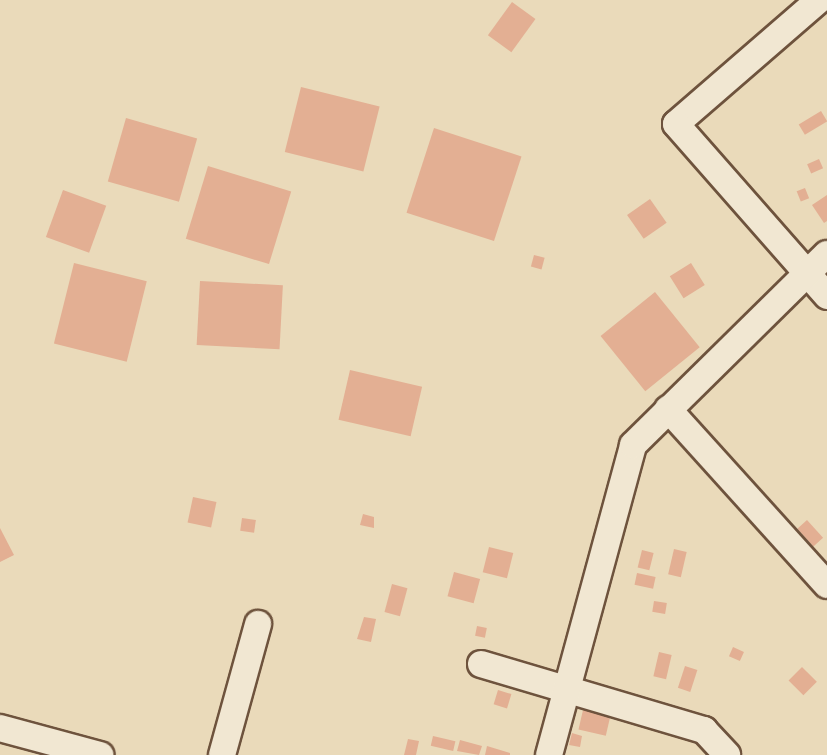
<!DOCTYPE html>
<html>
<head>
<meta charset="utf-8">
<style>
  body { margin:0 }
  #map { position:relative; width:827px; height:755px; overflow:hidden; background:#eadaba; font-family:"IM FELL DW Pica",serif }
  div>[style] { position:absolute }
  .building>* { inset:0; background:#e3af93; transform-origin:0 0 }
  .roads { filter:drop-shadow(2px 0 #6e533d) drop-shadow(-2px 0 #6e533d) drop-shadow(0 2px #6e533d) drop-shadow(0 -2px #6e533d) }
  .minor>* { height:26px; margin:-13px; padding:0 13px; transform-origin:13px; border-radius:13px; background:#f1e7d2 }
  span { translate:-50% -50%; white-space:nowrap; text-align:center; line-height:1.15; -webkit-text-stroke:7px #f1e7d2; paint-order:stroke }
</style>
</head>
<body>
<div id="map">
  <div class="building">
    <div style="left:512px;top:2px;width:29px;height:41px;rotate:36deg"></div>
    <div style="left:301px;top:87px;width:81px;height:67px;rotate:14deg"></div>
    <div style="left:821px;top:111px;width:12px;height:26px;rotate:59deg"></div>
    <div style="left:126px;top:118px;width:74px;height:66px;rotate:16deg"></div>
    <div style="left:434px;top:128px;width:92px;height:89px;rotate:18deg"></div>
    <div style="left:819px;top:159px;width:10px;height:13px;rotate:66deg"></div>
    <div style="left:208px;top:166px;width:87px;height:76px;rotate:17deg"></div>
    <div style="left:805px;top:188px;width:11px;height:9px;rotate:68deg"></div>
    <div style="left:63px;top:190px;width:46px;height:50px;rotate:20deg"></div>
    <div style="clip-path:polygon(827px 195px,827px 221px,824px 223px,812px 205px)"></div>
    <div style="left:650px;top:199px;width:29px;height:28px;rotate:55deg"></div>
    <div style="left:534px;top:255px;width:11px;height:12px;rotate:15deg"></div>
    <div style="left:74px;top:263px;width:75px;height:83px;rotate:14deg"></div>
    <div style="left:691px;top:263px;width:26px;height:25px;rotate:58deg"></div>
    <div style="left:200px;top:281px;width:83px;height:64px;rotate:3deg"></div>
    <div style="left:655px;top:292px;width:71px;height:70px;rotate:51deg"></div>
    <div style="left:350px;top:370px;width:74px;height:51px;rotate:13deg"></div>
    <div style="left:193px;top:497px;width:24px;height:26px;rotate:12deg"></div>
    <div style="clip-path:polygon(363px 514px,374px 517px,374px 528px,360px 525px)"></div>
    <div style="left:242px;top:518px;width:14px;height:13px;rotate:8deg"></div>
    <div style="left:807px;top:520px;width:24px;height:13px;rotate:48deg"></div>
    <div style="clip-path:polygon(0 528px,14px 555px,0 562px)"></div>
    <div style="left:489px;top:547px;width:25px;height:26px;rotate:14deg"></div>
    <div style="left:674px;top:549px;width:13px;height:26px;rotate:13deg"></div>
    <div style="left:642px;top:550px;width:12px;height:18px;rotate:14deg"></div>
    <div style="left:454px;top:572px;width:27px;height:25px;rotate:15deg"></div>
    <div style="left:637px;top:573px;width:19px;height:12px;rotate:12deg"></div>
    <div style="left:392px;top:584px;width:16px;height:29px;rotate:15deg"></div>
    <div style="left:654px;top:601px;width:13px;height:11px;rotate:9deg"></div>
    <div style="clip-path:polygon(364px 617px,376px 619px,371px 642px,357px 639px)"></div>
    <div style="left:477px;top:626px;width:10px;height:10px;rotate:11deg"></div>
    <div style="left:733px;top:647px;width:12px;height:10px;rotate:24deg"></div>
    <div style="left:659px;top:652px;width:13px;height:25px;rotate:13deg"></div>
    <div style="left:685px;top:666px;width:13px;height:23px;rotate:18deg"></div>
    <div style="left:802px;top:667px;width:21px;height:19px;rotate:45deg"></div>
    <div style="left:498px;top:690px;width:14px;height:15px;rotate:17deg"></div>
    <div style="left:583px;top:710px;width:28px;height:20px;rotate:13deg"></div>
    <div style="clip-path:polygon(572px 733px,582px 736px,580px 747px,569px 745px)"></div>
    <div style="left:433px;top:736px;width:23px;height:10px;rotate:13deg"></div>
    <div style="clip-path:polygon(408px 739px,419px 741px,416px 755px,404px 755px)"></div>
    <div style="clip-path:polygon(460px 740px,482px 746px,479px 755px,457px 751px)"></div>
    <div style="clip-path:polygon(487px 746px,510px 753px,510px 755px,485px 755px)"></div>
  </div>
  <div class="roads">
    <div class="minor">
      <div style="left:819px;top:0;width:189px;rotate:139.1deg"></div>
      <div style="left:676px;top:124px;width:229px;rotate:48.7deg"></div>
      <div style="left:668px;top:409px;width:237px;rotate:47.9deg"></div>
      <div style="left:481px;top:664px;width:233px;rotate:16.5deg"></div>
      <div style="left:704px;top:730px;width:34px;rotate:47deg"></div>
      <div style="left:0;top:728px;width:104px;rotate:15.1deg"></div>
      <div style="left:222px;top:755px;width:136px;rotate:-74.6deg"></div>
      <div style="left:549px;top:755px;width:321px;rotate:-74.8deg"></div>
      <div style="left:633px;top:445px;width:272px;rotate:-44.6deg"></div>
    </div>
  </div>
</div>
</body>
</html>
